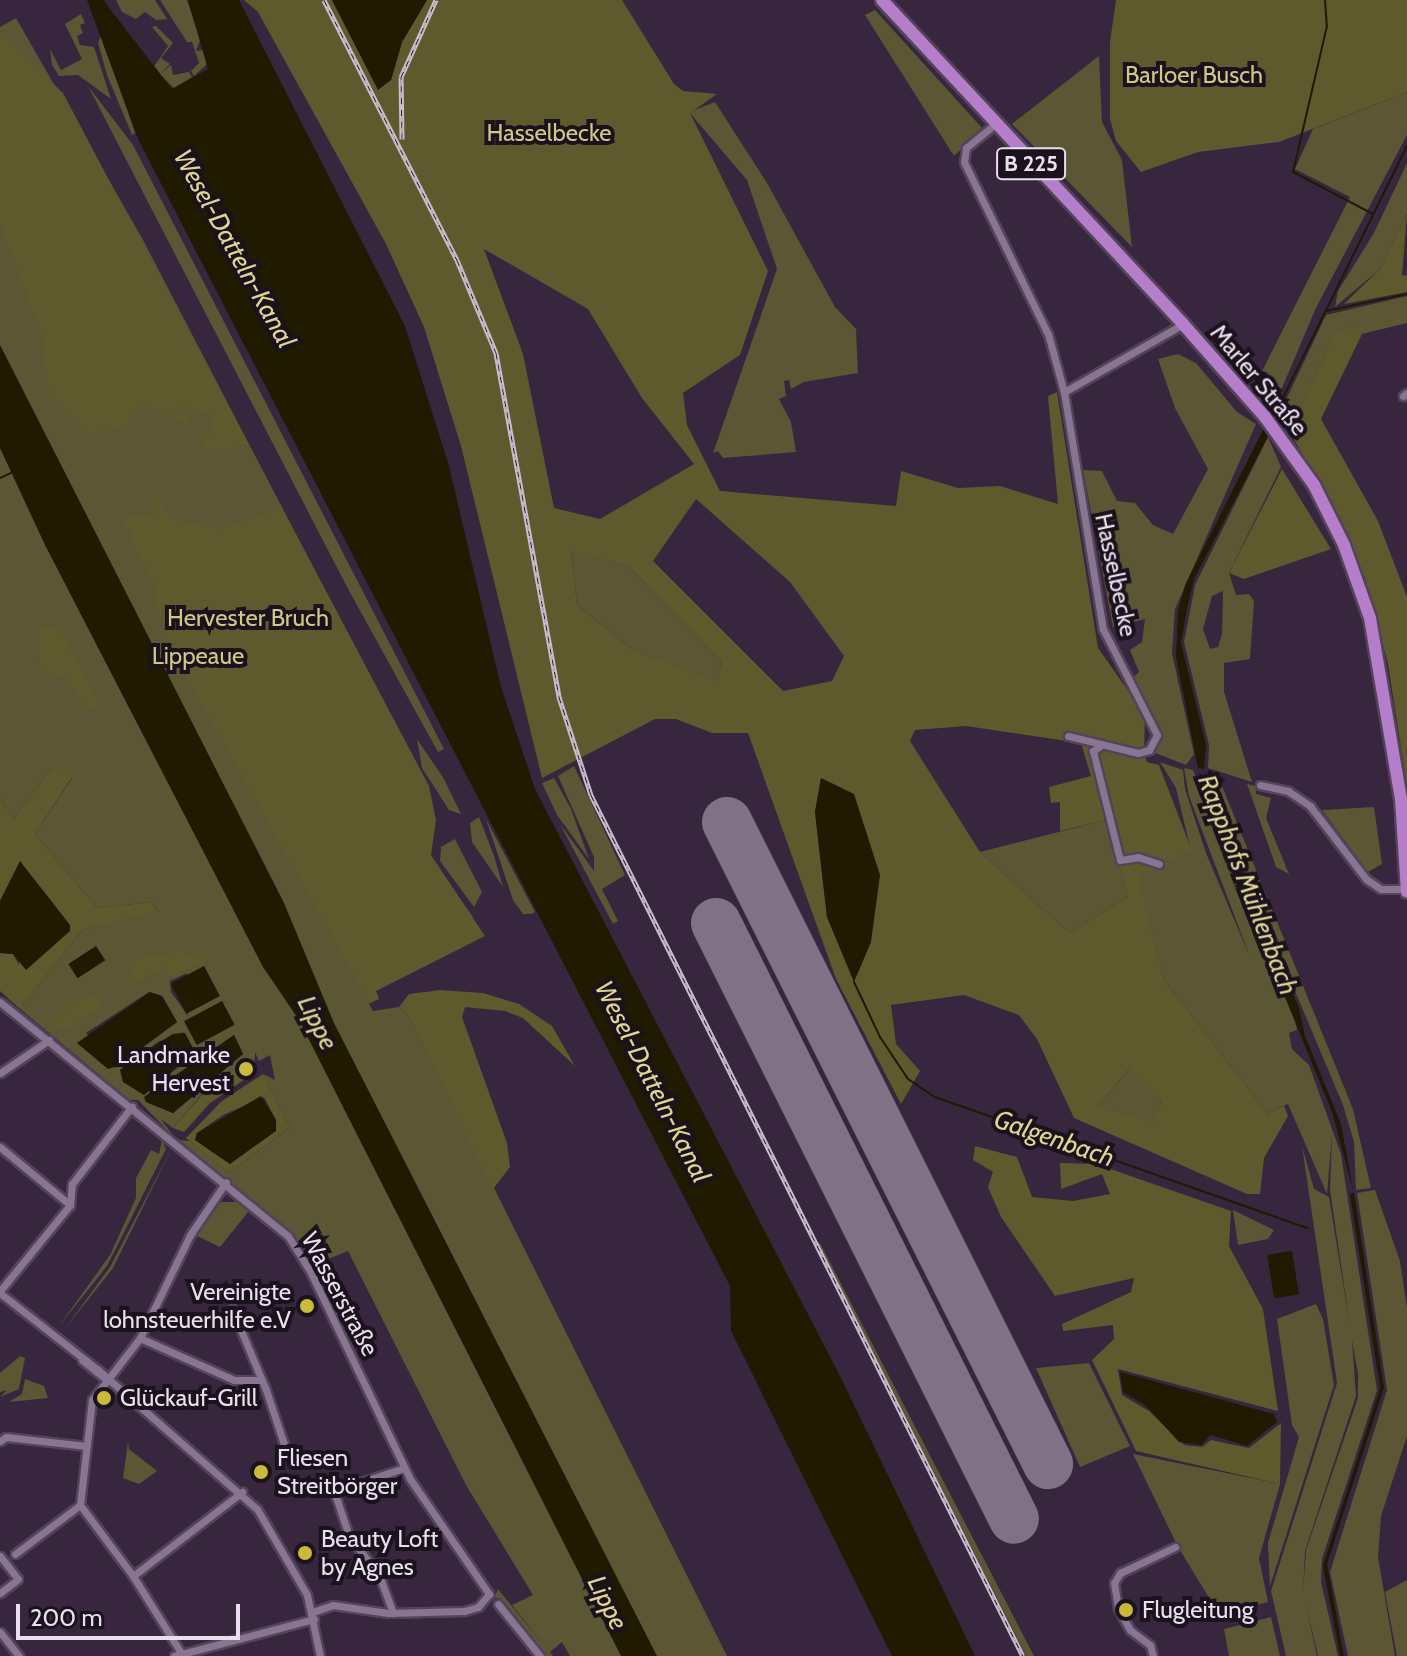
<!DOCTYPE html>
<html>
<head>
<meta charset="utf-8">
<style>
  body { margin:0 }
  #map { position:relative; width:1407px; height:1656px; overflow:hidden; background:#37263e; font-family:Cabin,sans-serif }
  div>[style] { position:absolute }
  .green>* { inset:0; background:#5b5633 }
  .forest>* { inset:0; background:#5f592e }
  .water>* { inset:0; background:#1f1a00; transform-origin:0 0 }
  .stream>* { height:2px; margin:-1px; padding:0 1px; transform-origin:1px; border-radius:1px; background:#1f1a00 }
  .runway>* { height:50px; margin:-25px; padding:0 25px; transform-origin:25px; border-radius:25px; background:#807286 }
  .roads { filter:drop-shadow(2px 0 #534459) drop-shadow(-2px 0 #534459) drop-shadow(0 2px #534459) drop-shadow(0 -2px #534459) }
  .street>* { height:7px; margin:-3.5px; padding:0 3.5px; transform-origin:3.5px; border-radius:3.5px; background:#897592 }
  .primary>* { height:12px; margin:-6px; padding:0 6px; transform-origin:6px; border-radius:6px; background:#b47eca }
  .rail>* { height:5px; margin-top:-2.5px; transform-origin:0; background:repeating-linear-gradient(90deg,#1a121d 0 6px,#c9bdcf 0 12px); box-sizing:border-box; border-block:2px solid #c9bdcf }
  .dots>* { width:22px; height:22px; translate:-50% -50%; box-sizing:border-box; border:4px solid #1a121d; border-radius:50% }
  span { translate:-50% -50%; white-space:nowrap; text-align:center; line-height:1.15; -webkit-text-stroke:8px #1a121d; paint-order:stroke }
  .shield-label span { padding:2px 6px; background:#1a121d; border:2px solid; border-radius:6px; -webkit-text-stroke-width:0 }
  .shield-label { font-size:22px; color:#eadfef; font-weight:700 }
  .park-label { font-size:24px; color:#d2c881 }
  .street-label { font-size:24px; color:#eadfef }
  .poi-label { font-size:24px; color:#eadfef }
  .right { translate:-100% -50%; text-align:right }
  .left { translate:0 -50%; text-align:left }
  .water-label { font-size:26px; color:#e0d68f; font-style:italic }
  .scale { position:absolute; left:16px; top:1604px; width:224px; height:36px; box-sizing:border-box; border:4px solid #eadfef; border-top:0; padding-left:10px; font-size:24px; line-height:28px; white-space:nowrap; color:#eadfef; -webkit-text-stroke:6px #1a121d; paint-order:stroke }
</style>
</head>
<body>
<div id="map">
  <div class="green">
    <div style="clip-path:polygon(116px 0,155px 0,167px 19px,156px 20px,145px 12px,136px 19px,122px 12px)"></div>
    <div style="clip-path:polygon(160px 0,187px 0,200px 40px,196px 51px,203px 50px,207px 64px,194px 76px,191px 71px,199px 63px,192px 42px,187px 42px)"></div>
    <div style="clip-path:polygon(875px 10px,983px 129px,954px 156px,865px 15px)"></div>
    <div style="clip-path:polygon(81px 14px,85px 23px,80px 25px,83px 33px,77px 36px,80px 45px,94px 47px,111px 99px,78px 75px,59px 76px,52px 65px,50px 49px,61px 70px,82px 59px,65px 24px)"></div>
    <div style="clip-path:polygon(evenodd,16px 18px,142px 238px,407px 748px,426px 852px,473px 917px,471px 927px,375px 990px,378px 997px,369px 1004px,373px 1011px,399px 1007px,409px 1017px,727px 1656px,570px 1656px,562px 1642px,550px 1652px,553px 1656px,546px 1656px,499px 1598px,494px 1598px,498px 1589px,549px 1652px,512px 1605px,533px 1595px,466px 1485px,348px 1251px,311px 1266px,278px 1222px,178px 1140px,190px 1141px,229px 1173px,290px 1127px,263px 1074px,275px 1080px,270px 1055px,259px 1061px,255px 1052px,201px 1095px,173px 1128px,161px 1119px,174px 1137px,138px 1100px,130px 1100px,20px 1009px,82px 930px,157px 910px,152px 902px,97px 908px,35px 834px,72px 778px,50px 769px,14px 819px,0 799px,0 27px,16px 18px,177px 956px,186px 958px,171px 978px,165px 965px,138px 983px,141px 958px,177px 956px,16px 18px,187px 973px,188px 1016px,171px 992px,170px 981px,187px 973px,16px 18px,149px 992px,162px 996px,177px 1022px,115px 1068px,86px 1033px,149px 992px,16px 18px,183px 1032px,192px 1056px,144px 1095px,136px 1090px,120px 1070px,158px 1042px,183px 1032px,16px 18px,234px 1035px,243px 1054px,173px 1113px,146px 1102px,145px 1097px,234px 1035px)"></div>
    <div style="clip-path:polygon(156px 26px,173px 43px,161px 58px,170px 64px,160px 74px,171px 65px,173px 75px,189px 72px,192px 77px,174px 88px,153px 68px,168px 46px,152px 27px)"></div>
    <div style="clip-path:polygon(102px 33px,135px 133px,132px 135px,107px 75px,98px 43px)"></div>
    <div style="clip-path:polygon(1099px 56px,1102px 122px,1122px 160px,1132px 247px,1012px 124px)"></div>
    <div style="clip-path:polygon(88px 86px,133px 145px,444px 749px,438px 752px,347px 587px)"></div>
    <div style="clip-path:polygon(1407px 92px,1407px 135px,1316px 308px,1273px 409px,1254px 387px,1350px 197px,1295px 169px,1313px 129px)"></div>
    <div style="clip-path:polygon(715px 102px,767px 183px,835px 307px,856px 329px,858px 373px,804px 382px,791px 389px,789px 380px,784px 381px,786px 396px,779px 399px,791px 422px,796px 452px,723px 458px,718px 451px,713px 453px,777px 269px,747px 180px,689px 112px)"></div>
    <div style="clip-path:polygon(1407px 163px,1407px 214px,1380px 269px,1335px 307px,1338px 291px,1374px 233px)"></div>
    <div style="clip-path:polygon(1407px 296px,1407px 323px,1362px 334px,1352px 327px,1331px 343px,1289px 431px,1278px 417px,1326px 315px)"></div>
    <div style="clip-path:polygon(1178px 354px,1196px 363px,1237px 412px,1256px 424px,1175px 609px,1172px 653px,1194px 754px,1186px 765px,1153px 752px,1162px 731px,1132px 678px,1139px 672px,1130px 650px,1142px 642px,1145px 619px,1113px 627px,1083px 470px,1102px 471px,1117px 501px,1135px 503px,1153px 525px,1173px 534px,1208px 469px,1175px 408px,1158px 359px)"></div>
    <div style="clip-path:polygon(evenodd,1268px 437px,1281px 467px,1229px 573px,1236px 595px,1249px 594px,1254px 601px,1250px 659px,1224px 663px,1224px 692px,1252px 782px,1208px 768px,1209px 745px,1184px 642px,1195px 585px,1268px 437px,1223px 591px,1222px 634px,1218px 647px,1210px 649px,1203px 629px,1212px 596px,1223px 591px)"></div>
    <div style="clip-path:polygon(571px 549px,628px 566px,721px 661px,718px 683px,633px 650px,577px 605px)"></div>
    <div style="clip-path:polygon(417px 739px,444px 779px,461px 814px,449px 810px,422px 768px)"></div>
    <div style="clip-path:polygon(evenodd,1160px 762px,1183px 770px,1185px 789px,1206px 853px,1250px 957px,1189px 796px,1184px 768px,1193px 770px,1294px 1016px,1297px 1030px,1289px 1033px,1292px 1049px,1309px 1065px,1341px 1154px,1377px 1390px,1322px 1559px,1321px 1582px,1338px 1656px,1318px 1656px,1305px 1601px,1317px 1656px,1286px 1656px,1271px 1591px,1337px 1383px,1302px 1146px,1314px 1189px,1329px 1197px,1350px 1326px,1330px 1190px,1332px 1134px,1327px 1194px,1288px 1104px,1267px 1113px,1164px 980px,1137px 872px,1191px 851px,1176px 788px,1160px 762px,1352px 1340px,1358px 1374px,1358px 1398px,1306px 1550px,1303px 1592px,1305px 1551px,1356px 1396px,1352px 1340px)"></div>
    <div style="clip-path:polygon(574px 766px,625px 875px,602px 889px,618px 921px,613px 924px,560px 824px,594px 871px,594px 857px,558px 776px)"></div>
    <div style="clip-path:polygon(554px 778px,571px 809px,589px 859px,557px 815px,542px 783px)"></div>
    <div style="clip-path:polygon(1220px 781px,1353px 1109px,1371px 1188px,1356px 1190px,1354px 1142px,1343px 1105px,1235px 849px,1216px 791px)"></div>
    <div style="clip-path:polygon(1247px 784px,1256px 786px,1256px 794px,1271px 798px,1266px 818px,1289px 874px,1276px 867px)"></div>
    <div style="clip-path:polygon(1374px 807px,1382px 864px,1368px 872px,1322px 810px)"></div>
    <div style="clip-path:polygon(479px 817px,494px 856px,503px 887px,472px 842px,470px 823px)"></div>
    <div style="clip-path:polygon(486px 819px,535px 912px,531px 914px,523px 914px,513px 900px)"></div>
    <div style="clip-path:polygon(1106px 820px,1128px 897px,1069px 933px,980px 852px)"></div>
    <div style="clip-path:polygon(455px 839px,482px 892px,474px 907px,440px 861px,441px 847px)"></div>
    <div style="clip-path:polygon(1130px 1068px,1162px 1102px,1152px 1124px,1098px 1106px)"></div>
    <div style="clip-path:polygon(162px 1140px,166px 1149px,107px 1266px,59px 1326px,110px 1255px,136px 1198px,136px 1178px,151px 1150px,159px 1154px)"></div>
    <div style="clip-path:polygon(172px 1148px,113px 1268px,64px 1330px,110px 1267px)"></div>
    <div style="clip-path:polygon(1375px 1190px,1400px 1261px,1407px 1308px,1407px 1436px,1381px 1516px,1378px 1557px,1395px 1656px,1348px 1656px,1330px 1572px,1387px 1390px,1357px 1193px)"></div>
    <div style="clip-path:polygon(220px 1202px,236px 1202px,249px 1211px,220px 1247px,195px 1235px)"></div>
    <div style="clip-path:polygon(1233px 1210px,1274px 1230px,1268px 1239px,1238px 1245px)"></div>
    <div style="clip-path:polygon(818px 1243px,820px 1243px,1034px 1656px,1026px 1656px)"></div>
    <div style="clip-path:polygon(1316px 1304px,1323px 1319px,1334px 1385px,1270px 1586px,1268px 1543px,1299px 1437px,1292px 1425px,1277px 1319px)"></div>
    <div style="clip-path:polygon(20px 1356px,25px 1358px,19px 1389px,0 1397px,7px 1390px,0 1392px,0 1373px)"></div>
    <div style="clip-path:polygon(1089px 1363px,1130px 1446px,1080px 1467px,1036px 1368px)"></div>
    <div style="clip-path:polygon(25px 1379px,44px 1386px,48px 1398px,9px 1402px,22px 1394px)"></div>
    <div style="clip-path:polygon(128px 1442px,129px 1449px,157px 1471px,139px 1484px,123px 1478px)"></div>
    <div style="clip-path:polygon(1133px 1454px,1280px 1484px,1259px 1558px,1268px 1602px,1219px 1614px,1178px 1547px)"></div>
    <div style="clip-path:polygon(1407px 1580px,1407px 1656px,1397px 1656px,1385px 1592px)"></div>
    <div style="clip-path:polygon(1271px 1617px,1280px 1656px,1229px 1656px,1224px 1629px)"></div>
  </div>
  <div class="forest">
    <div style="clip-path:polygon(evenodd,244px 0,332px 0,378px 89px,391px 80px,402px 42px,427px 0,622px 0,674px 84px,683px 91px,717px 94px,690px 113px,768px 271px,740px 355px,683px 393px,687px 425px,720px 491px,896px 506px,901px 471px,958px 488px,1000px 486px,1058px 504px,1048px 396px,1057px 392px,1098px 648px,1145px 715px,1144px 755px,1147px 762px,1159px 765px,1192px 851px,1138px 873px,1164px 980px,1267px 1113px,1284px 1106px,1288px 1116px,1264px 1158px,1260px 1194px,1247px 1194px,1074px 1118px,1037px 1039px,1019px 1015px,964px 995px,891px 1005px,896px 1044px,920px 1071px,901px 1104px,836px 979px,748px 733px,712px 733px,676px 719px,655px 719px,542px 778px,461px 446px,424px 327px,386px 244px,258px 12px,244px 0,484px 249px,588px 309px,642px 398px,694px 464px,600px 519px,554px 508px,523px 354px,484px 249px,244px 0,696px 499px,790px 582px,844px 656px,832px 681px,783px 691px,653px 561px,696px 499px,244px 0,571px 550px,628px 566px,721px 661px,718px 682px,633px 650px,577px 605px,571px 550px,244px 0,966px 726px,1081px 743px,1091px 776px,1049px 787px,1051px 803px,1060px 802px,1060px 831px,1106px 820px,1128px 897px,1069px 933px,980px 852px,910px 741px,915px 730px,966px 726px,244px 0,821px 778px,854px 981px,827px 917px,815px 812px,821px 778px,244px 0,1129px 1069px,1162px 1102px,1152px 1123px,1098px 1106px,1129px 1069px)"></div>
    <div style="clip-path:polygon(1116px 0,1407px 0,1407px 92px,1279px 142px,1198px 152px,1141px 172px,1116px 141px,1110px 119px,1110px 42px)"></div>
    <div style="clip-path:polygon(0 33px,63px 93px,429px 786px,436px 820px,431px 855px,485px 936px,376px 991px,379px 999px,370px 1003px,177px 660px,158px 612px,152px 577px,129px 539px,133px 529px,122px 525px,128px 517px,154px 515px,152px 502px,160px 502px,171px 520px,220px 529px,281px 509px,247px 444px,225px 450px,206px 449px,200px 442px,212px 432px,211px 412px,179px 406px,194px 430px,161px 409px,135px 406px,135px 417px,119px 429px,91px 433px,49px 393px,42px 336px,0 224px)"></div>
    <div style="clip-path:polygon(1407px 214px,1402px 275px,1407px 276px,1407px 292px,1344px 304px,1380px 269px)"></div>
    <div style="clip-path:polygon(1353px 327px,1362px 334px,1321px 419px,1378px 521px,1407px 597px,1407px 786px,1388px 664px,1366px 581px,1343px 524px,1289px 431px,1335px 334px)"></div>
    <div style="clip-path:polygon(1282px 469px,1331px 549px,1244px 579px,1229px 573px)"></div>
    <div style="clip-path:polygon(57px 625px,102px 706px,89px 710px,65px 676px,53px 675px,40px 664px,38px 629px)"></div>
    <div style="clip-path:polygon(64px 768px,72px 777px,35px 834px,97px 908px,152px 902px,157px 911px,82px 930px,20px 1009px,0 991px,0 953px,13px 954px,19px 965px,20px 862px,0 901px,0 799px,14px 819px,50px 769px)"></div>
    <div style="clip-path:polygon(200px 950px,202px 963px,170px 978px,165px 966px,138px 983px,130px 978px,129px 969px,141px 958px,182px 951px,186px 958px)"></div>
    <div style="clip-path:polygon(441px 990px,483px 993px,519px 1004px,552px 1026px,575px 1066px,523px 1018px,505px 1011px,465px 1007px,462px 1017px,507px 1143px,510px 1167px,493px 1189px,409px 1017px,399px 1007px,409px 994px)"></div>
    <div style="clip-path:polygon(99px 995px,101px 1006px,64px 1032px,53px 1023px,74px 1001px)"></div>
    <div style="clip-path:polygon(255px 1051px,254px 1073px,210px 1103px,184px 1132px,173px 1128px,201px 1096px)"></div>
    <div style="clip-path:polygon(evenodd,263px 1074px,290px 1127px,229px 1173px,186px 1138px,222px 1101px,263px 1074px,264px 1097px,276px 1120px,230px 1164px,195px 1140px,197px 1133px,223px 1115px,264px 1097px)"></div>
    <div style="clip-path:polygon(975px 1146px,1017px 1157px,1032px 1197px,1073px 1201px,1110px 1194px,1102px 1174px,1061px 1189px,1060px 1163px,1096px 1164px,1231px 1211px,1229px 1246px,1263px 1309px,1278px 1411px,1118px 1369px,1122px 1395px,1149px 1411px,1184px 1445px,1202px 1447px,1211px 1440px,1249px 1448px,1281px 1423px,1280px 1484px,1136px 1451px,1092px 1360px,1114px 1339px,1113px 1325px,1063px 1331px,1062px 1324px,1131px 1292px,1134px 1278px,1055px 1296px,1001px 1217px,988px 1187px,993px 1172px,973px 1160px)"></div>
  </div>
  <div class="water">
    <div style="clip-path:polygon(87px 0,103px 0,172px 89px,208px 69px,188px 0,239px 0,405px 326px,449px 466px,501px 687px,535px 789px,840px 1376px,975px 1656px,892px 1656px,731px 1331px,730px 1286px,138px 139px)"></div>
    <div style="clip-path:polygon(332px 0,427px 0,402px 42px,391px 80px,378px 90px)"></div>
    <div style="clip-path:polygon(0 345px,284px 903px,334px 1023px,657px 1656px,621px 1656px,299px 1020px,263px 967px,45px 545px,0 448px)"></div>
    <div style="clip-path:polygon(1273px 410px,1278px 417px,1194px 579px,1187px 609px,1181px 643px,1206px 745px,1204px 769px,1198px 768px,1176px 657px,1178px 611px,1186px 583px)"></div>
    <div style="clip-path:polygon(1199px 772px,1215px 793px,1234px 855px,1299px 1008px,1305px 1036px,1341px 1124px,1353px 1190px,1332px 1112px,1221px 841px)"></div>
    <div style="clip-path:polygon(821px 778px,854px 794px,880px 875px,871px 942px,854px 982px,827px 917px,815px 812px)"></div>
    <div style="clip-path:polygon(20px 861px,70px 925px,70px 931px,26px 970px,13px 954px,0 953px,0 901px)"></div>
    <div style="left:96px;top:946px;width:17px;height:33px;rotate:57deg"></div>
    <div style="left:204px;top:966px;width:34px;height:38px;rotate:62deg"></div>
    <div style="clip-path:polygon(150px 992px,162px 996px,177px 1022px,117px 1066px,108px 1069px,77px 1043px)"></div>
    <div style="left:222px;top:1001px;width:27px;height:43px;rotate:62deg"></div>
    <div style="clip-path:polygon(185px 1033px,195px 1052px,144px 1095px,123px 1082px,120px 1070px,133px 1059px,173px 1034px)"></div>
    <div style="clip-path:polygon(234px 1035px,243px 1054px,173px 1113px,146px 1102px,144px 1097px)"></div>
    <div style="clip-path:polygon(261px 1096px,276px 1120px,276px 1131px,230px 1164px,195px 1140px,197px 1133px)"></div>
    <div style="clip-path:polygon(1354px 1193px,1384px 1388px,1327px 1564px,1344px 1656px,1340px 1656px,1323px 1566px,1380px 1388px,1350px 1194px)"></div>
    <div style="left:1292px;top:1251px;width:44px;height:25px;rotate:81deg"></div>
    <div style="clip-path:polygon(1120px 1372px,1274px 1414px,1277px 1422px,1247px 1446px,1211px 1435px,1201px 1445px,1179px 1442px,1145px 1405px,1123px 1392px)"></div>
  </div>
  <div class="stream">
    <div style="left:1325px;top:0;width:26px;rotate:86deg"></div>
    <div style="left:1327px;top:26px;width:150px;rotate:103.1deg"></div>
    <div style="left:1293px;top:172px;width:90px;rotate:27.7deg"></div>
    <div style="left:1326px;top:311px;width:83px;rotate:-11.9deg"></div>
    <div style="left:1275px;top:414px;width:299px;rotate:-63.8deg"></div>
    <div style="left:0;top:478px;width:14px;rotate:-25deg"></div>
    <div style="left:854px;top:982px;width:61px;rotate:64.7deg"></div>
    <div style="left:880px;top:1037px;width:50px;rotate:56.3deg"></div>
    <div style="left:908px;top:1079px;width:32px;rotate:34deg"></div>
    <div style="left:935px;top:1097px;width:395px;rotate:19.4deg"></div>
  </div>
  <div class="runway">
    <div style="left:727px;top:822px;width:718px;rotate:63.43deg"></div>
    <div style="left:716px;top:923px;width:666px;rotate:63.43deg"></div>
  </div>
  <div class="roads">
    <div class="street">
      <div style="left:994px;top:125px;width:36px;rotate:141deg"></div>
      <div style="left:966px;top:148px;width:14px;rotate:98deg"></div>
      <div style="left:964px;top:162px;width:191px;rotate:64deg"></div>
      <div style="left:1048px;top:334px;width:60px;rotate:74.6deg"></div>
      <div style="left:1064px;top:392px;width:240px;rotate:80.7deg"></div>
      <div style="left:1103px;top:629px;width:119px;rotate:63deg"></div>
      <div style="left:1157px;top:735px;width:17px;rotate:118deg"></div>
      <div style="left:1149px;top:750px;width:11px;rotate:165deg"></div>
      <div style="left:1138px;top:753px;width:72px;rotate:-166.3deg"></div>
      <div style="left:1064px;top:392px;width:137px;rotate:-29.7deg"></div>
      <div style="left:1403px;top:396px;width:5px;rotate:-37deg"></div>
      <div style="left:1100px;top:746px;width:9px;rotate:144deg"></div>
      <div style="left:1093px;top:751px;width:112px;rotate:76.1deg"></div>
      <div style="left:1120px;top:860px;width:18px;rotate:-9deg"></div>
      <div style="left:1138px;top:857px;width:22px;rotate:18deg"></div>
      <div style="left:1260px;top:785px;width:29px;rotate:12deg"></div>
      <div style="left:1288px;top:791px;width:27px;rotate:34deg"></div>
      <div style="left:1310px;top:806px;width:92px;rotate:52.5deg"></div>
      <div style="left:1366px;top:879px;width:18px;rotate:34deg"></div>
      <div style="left:1381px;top:889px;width:26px"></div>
      <div style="left:0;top:1002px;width:371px;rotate:39.1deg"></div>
      <div style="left:288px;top:1236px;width:41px;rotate:57.8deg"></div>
      <div style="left:310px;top:1271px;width:231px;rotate:64.3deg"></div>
      <div style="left:410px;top:1479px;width:140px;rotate:55.5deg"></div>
      <div style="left:489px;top:1594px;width:17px;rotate:130deg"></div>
      <div style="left:478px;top:1607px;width:15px;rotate:164deg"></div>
      <div style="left:464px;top:1611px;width:76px;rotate:178.5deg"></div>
      <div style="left:388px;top:1613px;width:56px;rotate:-171.7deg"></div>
      <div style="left:333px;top:1605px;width:21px;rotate:161deg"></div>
      <div style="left:0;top:1073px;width:59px;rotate:-34deg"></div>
      <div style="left:0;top:1147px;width:91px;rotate:39.6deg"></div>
      <div style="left:0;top:1291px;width:111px;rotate:-50.9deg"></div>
      <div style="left:70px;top:1205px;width:21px;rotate:-85deg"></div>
      <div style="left:72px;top:1184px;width:98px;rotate:-52.4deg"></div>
      <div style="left:0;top:1293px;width:123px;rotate:38.1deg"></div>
      <div style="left:97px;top:1369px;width:213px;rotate:41.2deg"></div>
      <div style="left:257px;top:1509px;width:99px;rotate:59.8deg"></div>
      <div style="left:307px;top:1595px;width:62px;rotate:78deg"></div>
      <div style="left:232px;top:1309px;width:88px;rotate:67.2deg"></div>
      <div style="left:266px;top:1390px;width:57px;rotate:71.6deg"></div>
      <div style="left:284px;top:1444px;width:11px;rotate:112deg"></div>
      <div style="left:140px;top:1338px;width:103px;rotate:24.1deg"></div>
      <div style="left:234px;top:1380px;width:27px"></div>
      <div style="left:82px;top:1360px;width:32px;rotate:39deg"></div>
      <div style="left:0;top:1441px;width:7px;rotate:-34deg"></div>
      <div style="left:6px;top:1437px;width:81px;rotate:6.4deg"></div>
      <div style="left:15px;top:1554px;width:81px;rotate:-37deg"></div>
      <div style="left:0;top:1556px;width:29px;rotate:52deg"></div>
      <div style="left:18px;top:1579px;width:23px;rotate:142deg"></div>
      <div style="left:133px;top:1576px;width:138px;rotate:-37.6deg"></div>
      <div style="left:498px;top:1604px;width:67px;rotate:51.1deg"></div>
      <div style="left:393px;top:1613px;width:40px;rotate:-110.2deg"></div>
      <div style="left:379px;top:1575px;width:49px;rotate:-127.6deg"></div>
      <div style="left:349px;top:1536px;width:47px;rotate:-108.4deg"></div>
      <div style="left:334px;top:1491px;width:74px;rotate:-18.2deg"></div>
      <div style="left:0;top:1632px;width:31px;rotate:52deg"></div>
      <div style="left:174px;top:1656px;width:145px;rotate:-14.8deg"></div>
      <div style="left:183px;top:1656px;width:94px;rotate:-122deg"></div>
      <div style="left:133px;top:1576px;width:89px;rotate:-126.7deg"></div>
      <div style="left:80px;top:1505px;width:106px;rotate:-83.5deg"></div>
      <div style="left:92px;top:1400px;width:78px;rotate:-52.3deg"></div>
      <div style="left:140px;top:1338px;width:114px;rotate:-64.1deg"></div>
      <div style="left:190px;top:1235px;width:64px;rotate:-55.8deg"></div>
      <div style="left:1153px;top:1656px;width:11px;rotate:-105deg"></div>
      <div style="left:1150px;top:1645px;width:25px;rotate:-143deg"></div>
      <div style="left:1130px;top:1630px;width:25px;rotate:-119deg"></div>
      <div style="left:1118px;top:1608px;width:25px;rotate:-99deg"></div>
      <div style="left:1114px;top:1583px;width:12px;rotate:-59deg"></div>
      <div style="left:1120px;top:1573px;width:61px;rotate:-25.3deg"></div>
    </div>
    <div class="primary">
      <div style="left:882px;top:0;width:442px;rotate:47.1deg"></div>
      <div style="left:1183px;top:324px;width:124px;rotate:48.6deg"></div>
      <div style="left:1265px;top:417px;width:84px;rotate:54.2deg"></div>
      <div style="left:1314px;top:485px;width:67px;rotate:63.4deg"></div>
      <div style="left:1344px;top:545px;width:77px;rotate:70.4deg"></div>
      <div style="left:1370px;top:618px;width:184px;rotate:80.3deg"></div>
      <div style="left:1401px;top:799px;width:93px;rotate:86.3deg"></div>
    </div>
  </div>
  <div class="rail">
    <div style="left:324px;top:0;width:292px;rotate:62.9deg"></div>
    <div style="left:457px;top:260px;width:101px;rotate:67.2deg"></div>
    <div style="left:496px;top:353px;width:350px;rotate:79.6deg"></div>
    <div style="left:559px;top:697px;width:103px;rotate:71.9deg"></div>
    <div style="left:591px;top:795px;width:963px;rotate:63.36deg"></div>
    <div style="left:402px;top:139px;width:62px;rotate:-90.9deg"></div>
    <div style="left:401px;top:77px;width:85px;rotate:-65.6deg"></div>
  </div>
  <div class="dots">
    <div style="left:246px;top:1069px;background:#cbb939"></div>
    <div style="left:307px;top:1306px;background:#cbb939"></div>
    <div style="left:104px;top:1398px;background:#cbb939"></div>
    <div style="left:261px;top:1472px;background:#cbb939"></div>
    <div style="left:305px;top:1553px;background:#cbb939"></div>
    <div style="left:1126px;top:1610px;background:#cbb939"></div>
  </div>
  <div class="shield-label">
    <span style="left:1031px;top:164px">B 225</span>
  </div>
  <div class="park-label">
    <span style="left:1194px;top:75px">Barloer Busch</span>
    <span style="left:549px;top:133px">Hasselbecke</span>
    <span style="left:248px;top:618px">Hervester Bruch</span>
    <span style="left:198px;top:656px">Lippeaue</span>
  </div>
  <div class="street-label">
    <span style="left:1259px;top:380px;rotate:50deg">Marler Straße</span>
    <span style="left:1116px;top:575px;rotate:78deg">Hasselbecke</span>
    <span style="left:340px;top:1294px;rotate:62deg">Wasserstraße</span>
  </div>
  <div class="poi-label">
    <span class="right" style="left:230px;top:1069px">Landmarke<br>Hervest</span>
    <span class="right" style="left:291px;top:1306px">Vereinigte<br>lohnsteuerhilfe e.V</span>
    <span class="left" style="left:120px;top:1398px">Glückauf-Grill</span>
    <span class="left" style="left:277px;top:1472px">Fliesen<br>Streitbörger</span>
    <span class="left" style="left:321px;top:1553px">Beauty Loft<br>by Agnes</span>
    <span class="left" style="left:1142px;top:1610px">Flugleitung</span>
  </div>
  <div class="water-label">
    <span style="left:234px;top:249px;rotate:61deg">Wesel-Datteln-Kanal</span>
    <span style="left:1247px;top:885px;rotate:69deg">Rapphofs Mühlenbach</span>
    <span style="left:317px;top:1023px;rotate:63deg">Lippe</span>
    <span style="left:652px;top:1082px;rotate:63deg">Wesel-Datteln-Kanal</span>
    <span style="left:1054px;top:1139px;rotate:19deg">Galgenbach</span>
    <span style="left:607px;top:1603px;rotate:63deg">Lippe</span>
  </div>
  <div class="scale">200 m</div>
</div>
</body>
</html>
